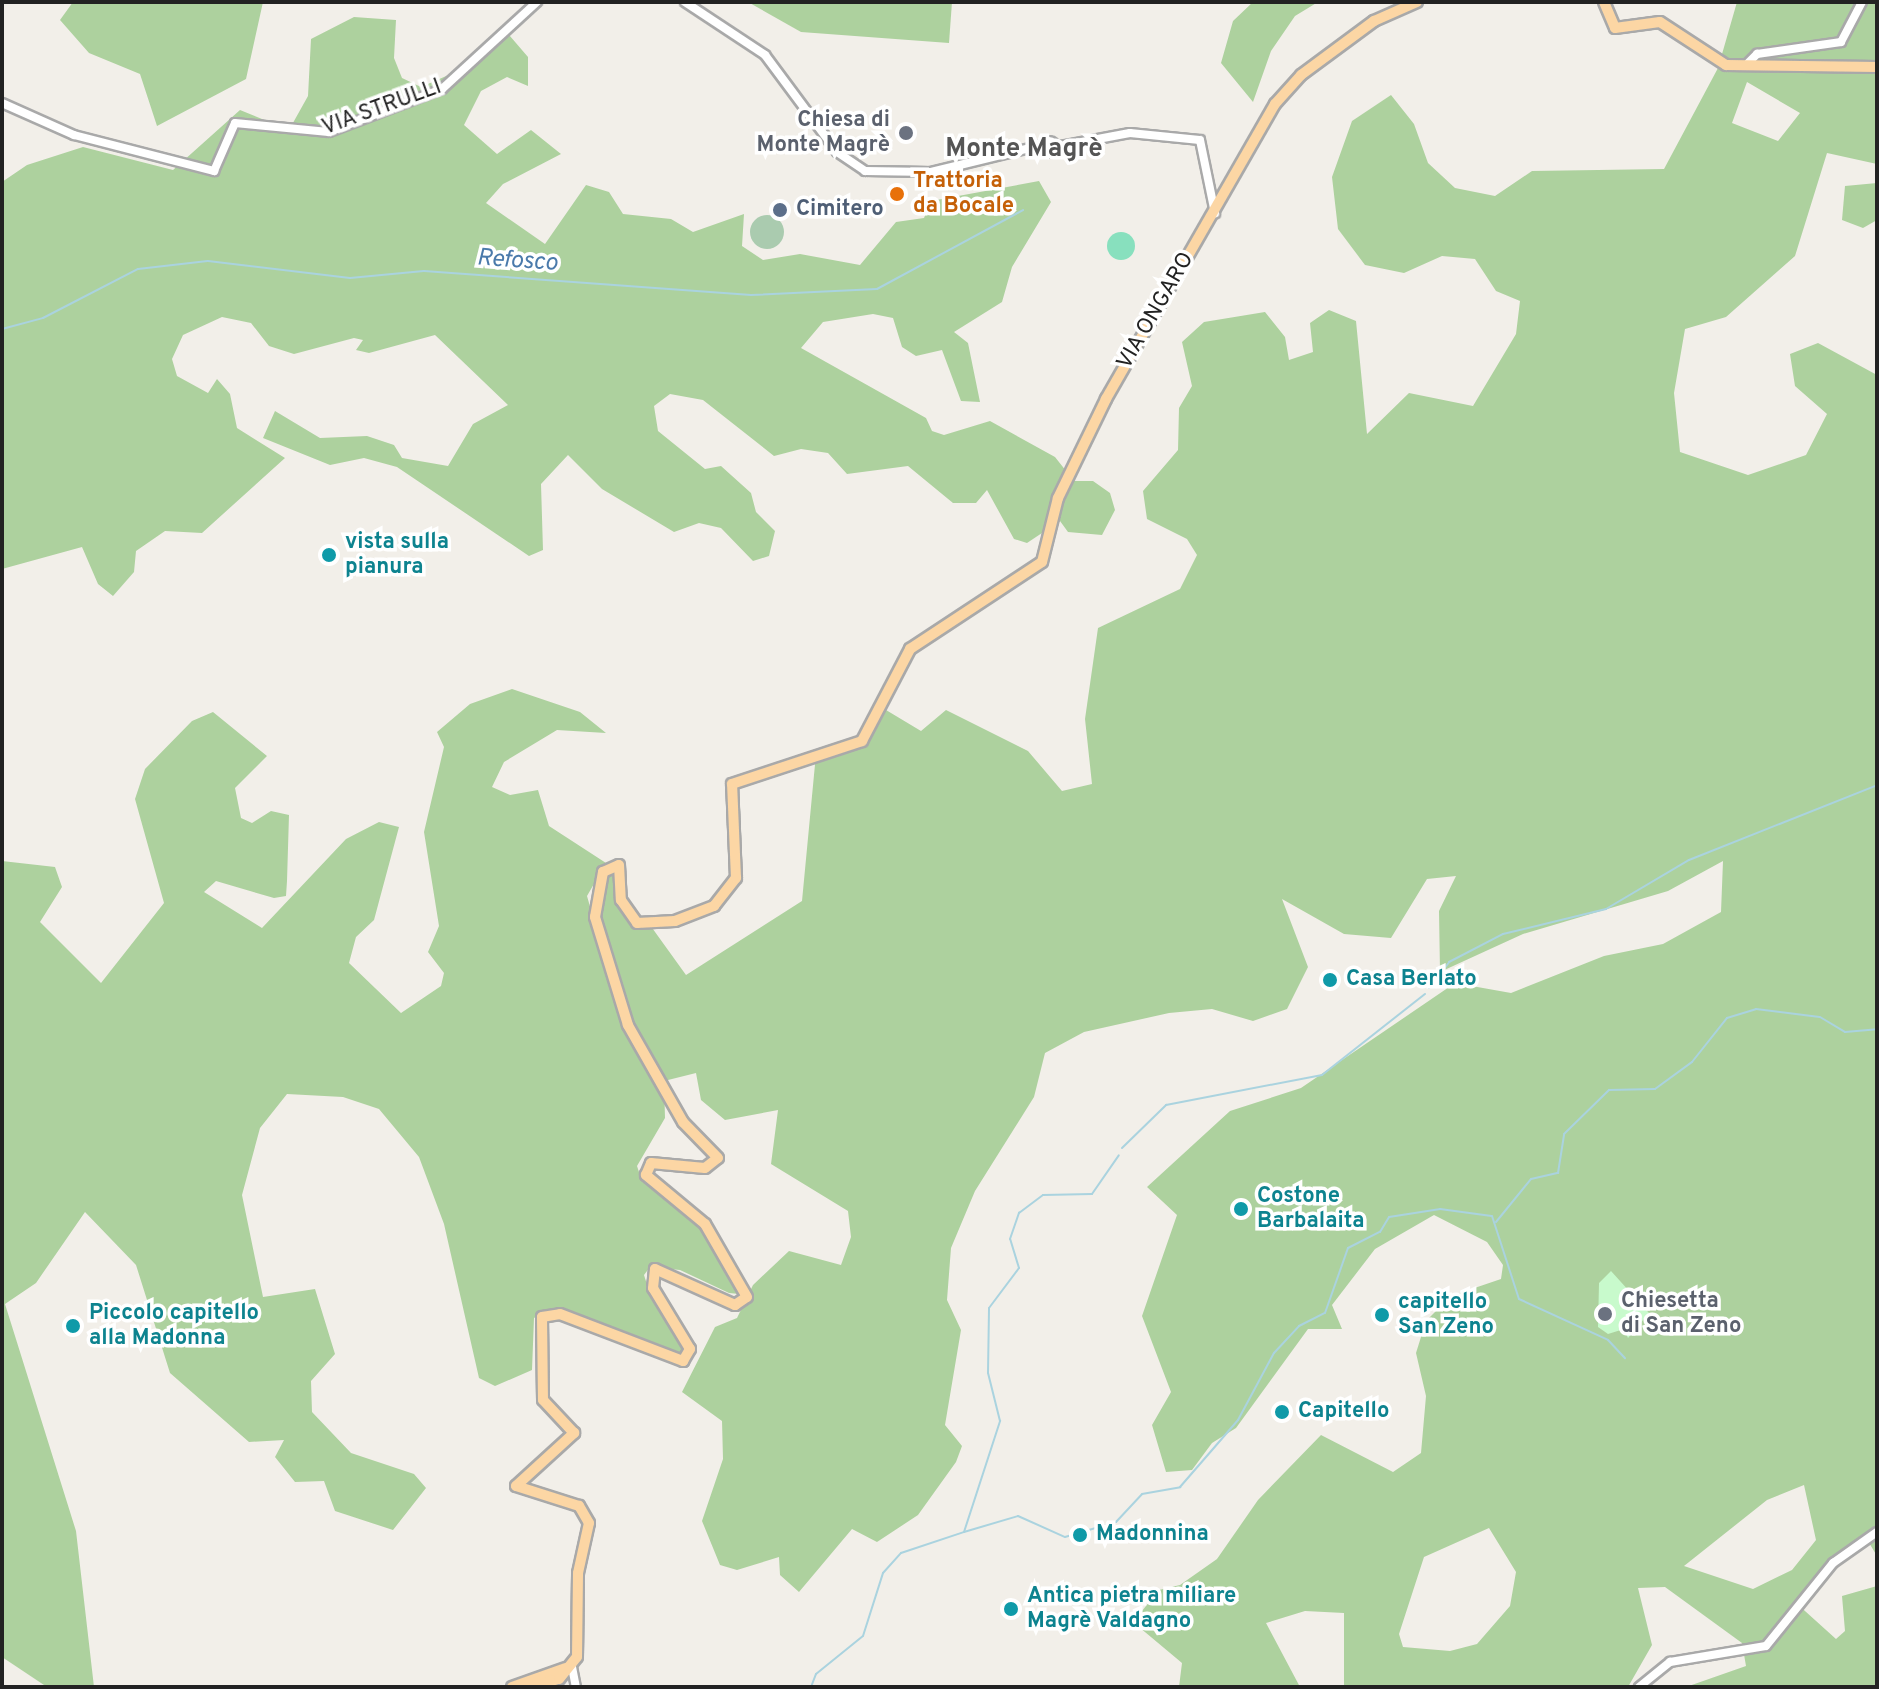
<!DOCTYPE html>
<html>
<head>
<meta charset="utf-8">
<style>
  body { margin:0 }
  #map { position:relative; width:1879px; height:1689px; overflow:hidden; background:#f2efe9; font-family:Overpass,sans-serif }
  div>[style] { position:absolute }
  .forest>* { inset:0; background:#add19e }
  .cemetery>* { inset:0; background:#aacbaf }
  .round { border-radius:50% }
  .park>* { inset:0; background:#c8facc }
  .pitch>* { inset:0; background:#88e0be }
  .stream>* { height:2px; margin:-1px; padding:0 1px; transform-origin:1px; border-radius:1px; background:#aad3df }
  .roads { filter:drop-shadow(2px 0 #a9a9a9) drop-shadow(-2px 0 #a9a9a9) drop-shadow(0 2px #a9a9a9) drop-shadow(0 -2px #a9a9a9) }
  .minor>* { height:8px; margin:-4px; padding:0 4px; transform-origin:4px; border-radius:4px; background:#fff }
  .minor>.ring { margin:-4px; padding:0; box-sizing:content-box; background:none; border:8px solid #fff; border-radius:50% }
  .major>* { height:10px; margin:-5px; padding:0 5px; transform-origin:5px; border-radius:5px; background:#fcd6a4 }
  .dots>* { width:22px; height:22px; translate:-50% -50%; box-sizing:border-box; border:4px solid #fff; border-radius:50% }
  span { translate:-50% -50%; white-space:nowrap; text-align:center; line-height:1.15; -webkit-text-stroke:7px #fff; paint-order:stroke }
  .street-label { font-size:22px; color:#222 }
  .worship-label { font-size:22px; color:#5b616d; font-weight:700 }
  .right { translate:-100% -50%; text-align:right }
  .left { translate:0 -50%; text-align:left }
  .food-label { font-size:22px; color:#c56008; font-weight:700 }
  .service-label { font-size:22px; color:#4e5e75; font-weight:700 }
  .culture-label { font-size:22px; color:#0d838f; font-weight:700 }
  .water-label { font-size:24px; color:#4a7aab; font-style:italic }
  .quarter-label { font-size:26px; color:#555; font-weight:700 }
  .frame { position:absolute; inset:0; border:4px solid #222; pointer-events:none }
</style>
</head>
<body>
<div id="map">
  <div class="forest">
    <div style="clip-path:polygon(73px 2px,263px 2px,246px 79px,157px 126px,140px 74px,89px 53px,60px 20px)"></div>
    <div style="clip-path:polygon(748px 2px,952px 2px,949px 43px,801px 32px)"></div>
    <div style="clip-path:polygon(1253px 2px,1318px 2px,1295px 16px,1271px 51px,1253px 102px,1221px 63px,1233px 21px)"></div>
    <div style="clip-path:polygon(evenodd,1737px 2px,1877px 2px,1877px 164px,1827px 153px,1795px 256px,1726px 317px,1685px 329px,1674px 393px,1680px 452px,1748px 475px,1806px 455px,1827px 414px,1795px 386px,1790px 354px,1818px 343px,1877px 375px,1877px 1556px,1865px 1536px,1824px 1566px,1795px 1602px,1836px 1639px,1845px 1631px,1842px 1596px,1877px 1586px,1877px 1687px,1686px 1687px,1746px 1666px,1742px 1643px,1665px 1587px,1638px 1588px,1652px 1645px,1628px 1687px,1344px 1687px,1344px 1613px,1305px 1611px,1266px 1623px,1300px 1687px,1179px 1687px,1182px 1663px,1133px 1622px,1159px 1590px,1180px 1585px,1217px 1559px,1258px 1500px,1321px 1435px,1393px 1472px,1421px 1453px,1426px 1396px,1416px 1353px,1426px 1321px,1451px 1296px,1501px 1279px,1503px 1265px,1487px 1242px,1434px 1215px,1375px 1249px,1332px 1305px,1342px 1329px,1308px 1329px,1236px 1428px,1212px 1443px,1192px 1470px,1166px 1472px,1152px 1425px,1171px 1392px,1142px 1316px,1177px 1215px,1147px 1187px,1230px 1111px,1301px 1088px,1455px 983px,1511px 993px,1604px 956px,1663px 944px,1721px 912px,1723px 861px,1668px 891px,1523px 934px,1440px 972px,1439px 911px,1456px 876px,1427px 879px,1391px 938px,1344px 934px,1282px 899px,1308px 967px,1287px 1009px,1253px 1021px,1212px 1009px,1169px 1013px,1084px 1032px,1045px 1053px,1034px 1097px,975px 1191px,951px 1248px,947px 1300px,961px 1330px,945px 1425px,962px 1446px,956px 1462px,918px 1515px,877px 1542px,852px 1529px,799px 1592px,780px 1575px,779px 1557px,737px 1570px,720px 1565px,702px 1521px,723px 1459px,722px 1421px,682px 1392px,715px 1327px,737px 1318px,753px 1285px,789px 1251px,841px 1265px,851px 1237px,848px 1211px,771px 1164px,778px 1110px,725px 1120px,701px 1100px,696px 1073px,664px 1081px,665px 1118px,637px 1166px,641px 1178px,695px 1222px,739px 1286px,739px 1294px,729px 1293px,680px 1270px,650px 1267px,644px 1275px,652px 1300px,684px 1347px,681px 1354px,547px 1310px,534px 1318px,532px 1370px,495px 1386px,479px 1378px,444px 1224px,419px 1157px,379px 1109px,343px 1097px,287px 1094px,260px 1128px,242px 1195px,263px 1297px,315px 1289px,335px 1354px,311px 1381px,312px 1412px,351px 1453px,414px 1474px,426px 1488px,393px 1530px,335px 1511px,324px 1481px,295px 1482px,275px 1457px,284px 1440px,249px 1442px,170px 1373px,136px 1265px,85px 1212px,36px 1283px,5px 1304px,76px 1531px,94px 1687px,47px 1687px,2px 1657px,2px 861px,55px 867px,62px 887px,40px 922px,101px 983px,164px 903px,135px 799px,145px 769px,192px 721px,213px 712px,267px 756px,235px 788px,241px 818px,252px 823px,271px 811px,289px 815px,287px 881px,286px 896px,274px 898px,216px 881px,204px 892px,262px 928px,346px 839px,379px 822px,399px 827px,374px 920px,356px 937px,349px 963px,401px 1013px,441px 986px,444px 973px,428px 952px,439px 926px,424px 832px,444px 747px,437px 732px,470px 704px,512px 689px,580px 712px,606px 733px,557px 730px,504px 762px,492px 787px,510px 795px,538px 790px,549px 826px,606px 863px,587px 896px,627px 1037px,655px 1069px,638px 1044px,595px 917px,599px 882px,615px 866px,628px 914px,650px 925px,686px 975px,802px 901px,816px 754px,862px 735px,876px 704px,921px 731px,946px 710px,1028px 751px,1062px 791px,1092px 784px,1085px 719px,1098px 628px,1180px 589px,1197px 555px,1187px 539px,1147px 519px,1143px 491px,1178px 450px,1179px 408px,1192px 386px,1182px 342px,1204px 322px,1265px 312px,1285px 337px,1289px 360px,1313px 352px,1310px 323px,1329px 310px,1356px 321px,1367px 434px,1409px 393px,1473px 406px,1516px 334px,1520px 301px,1496px 291px,1475px 259px,1442px 256px,1404px 273px,1365px 265px,1338px 229px,1332px 177px,1352px 121px,1391px 95px,1414px 124px,1428px 163px,1455px 188px,1495px 196px,1532px 171px,1664px 169px,1718px 68px,1737px 2px,1747px 82px,1800px 113px,1778px 141px,1732px 123px,1747px 82px,1737px 2px,1804px 1485px,1816px 1540px,1792px 1570px,1753px 1589px,1684px 1566px,1767px 1500px,1804px 1485px,1737px 2px,1489px 1528px,1516px 1572px,1510px 1606px,1477px 1644px,1450px 1651px,1403px 1647px,1399px 1634px,1424px 1557px,1489px 1528px)"></div>
    <div style="clip-path:polygon(354px 17px,396px 20px,394px 58px,402px 78px,421px 87px,460px 70px,503px 28px,528px 57px,528px 86px,507px 77px,481px 91px,464px 125px,497px 154px,531px 130px,561px 154px,503px 184px,486px 203px,545px 244px,586px 185px,609px 192px,623px 214px,671px 219px,693px 232px,744px 214px,742px 246px,763px 260px,800px 254px,860px 265px,896px 222px,924px 218px,931px 201px,1039px 181px,1051px 202px,1012px 267px,1002px 302px,954px 332px,968px 343px,980px 402px,961px 401px,942px 350px,916px 356px,902px 347px,893px 318px,873px 314px,823px 322px,801px 348px,926px 418px,932px 431px,944px 435px,990px 421px,1055px 457px,1074px 481px,1093px 481px,1110px 493px,1115px 510px,1102px 535px,1068px 532px,1060px 521px,1027px 543px,1014px 539px,987px 490px,976px 503px,953px 503px,908px 466px,847px 474px,828px 453px,801px 449px,774px 456px,703px 400px,670px 394px,654px 406px,658px 431px,705px 469px,721px 466px,751px 493px,756px 512px,775px 531px,769px 556px,753px 561px,721px 528px,699px 523px,674px 532px,602px 489px,568px 455px,541px 484px,543px 550px,529px 556px,397px 467px,364px 458px,330px 465px,263px 438px,275px 411px,320px 438px,367px 436px,394px 445px,402px 458px,448px 466px,473px 424px,508px 405px,435px 335px,369px 353px,356px 350px,363px 340px,354px 338px,294px 354px,269px 346px,251px 323px,222px 317px,183px 335px,172px 359px,177px 376px,208px 393px,217px 379px,230px 394px,237px 428px,285px 458px,202px 533px,165px 531px,136px 551px,134px 572px,113px 596px,98px 584px,82px 547px,2px 569px,2px 182px,27px 165px,83px 147px,173px 170px,240px 110px,289px 130px,308px 96px,311px 39px)"></div>
    <div style="clip-path:polygon(1877px 183px,1877px 220px,1863px 228px,1842px 220px,1845px 186px)"></div>
  </div>
  <div class="cemetery">
    <div class="round" style="left:750px;top:215px;width:34px;height:34px"></div>
  </div>
  <div class="park">
    <div style="clip-path:polygon(1611px 1271px,1649px 1313px,1628px 1338px,1624px 1329px,1608px 1334px,1598px 1327px,1599px 1283px)"></div>
  </div>
  <div class="pitch">
    <div class="round" style="left:1107px;top:232px;width:28px;height:28px"></div>
  </div>
  <div class="stream">
    <div style="left:2px;top:329px;width:42px;rotate:-15deg"></div>
    <div style="left:43px;top:318px;width:107px;rotate:-27.3deg"></div>
    <div style="left:138px;top:269px;width:70px;rotate:-6.5deg"></div>
    <div style="left:208px;top:261px;width:143px;rotate:6.8deg"></div>
    <div style="left:350px;top:278px;width:74px;rotate:-5.4deg"></div>
    <div style="left:424px;top:271px;width:328px;rotate:4.2deg"></div>
    <div style="left:751px;top:295px;width:126px;rotate:-2.7deg"></div>
    <div style="left:877px;top:289px;width:166px;rotate:-28.4deg"></div>
    <div style="left:1429px;top:988px;width:33px;rotate:-52deg"></div>
    <div style="left:1449px;top:962px;width:61px;rotate:-27.4deg"></div>
    <div style="left:1503px;top:934px;width:106px;rotate:-13.6deg"></div>
    <div style="left:1606px;top:909px;width:96px;rotate:-30.6deg"></div>
    <div style="left:1689px;top:860px;width:202px;rotate:-21.7deg"></div>
    <div style="left:1122px;top:1148px;width:62px;rotate:-44.3deg"></div>
    <div style="left:1166px;top:1105px;width:159px;rotate:-10.9deg"></div>
    <div style="left:1322px;top:1075px;width:131px;rotate:-38.2deg"></div>
    <div style="left:1496px;top:1222px;width:55px;rotate:-50.9deg"></div>
    <div style="left:1531px;top:1179px;width:28px;rotate:-13deg"></div>
    <div style="left:1558px;top:1173px;width:39px;rotate:-81deg"></div>
    <div style="left:1564px;top:1134px;width:63px;rotate:-44.4deg"></div>
    <div style="left:1609px;top:1090px;width:46px;rotate:-1.2deg"></div>
    <div style="left:1655px;top:1089px;width:46px;rotate:-36.1deg"></div>
    <div style="left:1692px;top:1062px;width:56px;rotate:-51.5deg"></div>
    <div style="left:1727px;top:1018px;width:30px;rotate:-17deg"></div>
    <div style="left:1756px;top:1009px;width:64px;rotate:7.1deg"></div>
    <div style="left:1820px;top:1017px;width:29px;rotate:31deg"></div>
    <div style="left:1845px;top:1032px;width:32px;rotate:-5deg"></div>
    <div style="left:964px;top:1532px;width:56px;rotate:-16.5deg"></div>
    <div style="left:1018px;top:1516px;width:51px;rotate:24.1deg"></div>
    <div style="left:1065px;top:1537px;width:53px;rotate:-16.4deg"></div>
    <div style="left:1116px;top:1522px;width:38px;rotate:-47deg"></div>
    <div style="left:1142px;top:1494px;width:39px;rotate:-10deg"></div>
    <div style="left:1180px;top:1487px;width:89px;rotate:-49.1deg"></div>
    <div style="left:1238px;top:1420px;width:76px;rotate:-61.8deg"></div>
    <div style="left:1274px;top:1353px;width:37px;rotate:-47deg"></div>
    <div style="left:1299px;top:1326px;width:29px;rotate:-27deg"></div>
    <div style="left:1325px;top:1313px;width:69px;rotate:-70.5deg"></div>
    <div style="left:1348px;top:1248px;width:36px;rotate:-27deg"></div>
    <div style="left:1380px;top:1232px;width:17px;rotate:-59deg"></div>
    <div style="left:1389px;top:1217px;width:52px;rotate:-8.9deg"></div>
    <div style="left:1440px;top:1209px;width:52px;rotate:7.7deg"></div>
    <div style="left:1492px;top:1216px;width:87px;rotate:72deg"></div>
    <div style="left:1519px;top:1299px;width:98px;rotate:24.7deg"></div>
    <div style="left:1608px;top:1340px;width:25px;rotate:47deg"></div>
    <div style="left:811px;top:1687px;width:14px;rotate:-69deg"></div>
    <div style="left:816px;top:1674px;width:60px;rotate:-39deg"></div>
    <div style="left:863px;top:1636px;width:66px;rotate:-72.4deg"></div>
    <div style="left:883px;top:1573px;width:27px;rotate:-48deg"></div>
    <div style="left:901px;top:1553px;width:66px;rotate:-18.4deg"></div>
    <div style="left:964px;top:1532px;width:117px;rotate:-72deg"></div>
    <div style="left:1000px;top:1421px;width:49px;rotate:-104deg"></div>
    <div style="left:988px;top:1373px;width:65px;rotate:-89.1deg"></div>
    <div style="left:989px;top:1308px;width:50px;rotate:-53.1deg"></div>
    <div style="left:1019px;top:1268px;width:30px;rotate:-107deg"></div>
    <div style="left:1010px;top:1239px;width:28px;rotate:-71deg"></div>
    <div style="left:1019px;top:1213px;width:30px;rotate:-37deg"></div>
    <div style="left:1043px;top:1195px;width:49px;rotate:-1.2deg"></div>
    <div style="left:1092px;top:1194px;width:47px;rotate:-55.3deg"></div>
  </div>
  <div class="roads">
    <div class="minor">
      <div style="left:685px;top:2px;width:96px;rotate:33.5deg"></div>
      <div style="left:765px;top:55px;width:121px;rotate:53.4deg"></div>
      <div style="left:837px;top:152px;width:34px;rotate:34deg"></div>
      <div style="left:865px;top:171px;width:66px;rotate:0.9deg"></div>
      <div style="left:931px;top:172px;width:115px;rotate:-13.6deg"></div>
      <div style="left:1748px;top:63px;width:13px;rotate:-45deg"></div>
      <div style="left:1757px;top:54px;width:85px;rotate:-8.1deg"></div>
      <div style="left:1841px;top:42px;width:45px;rotate:-62.3deg"></div>
      <div style="left:2px;top:103px;width:79px;rotate:24deg"></div>
      <div style="left:74px;top:135px;width:145px;rotate:14.4deg"></div>
      <div style="left:214px;top:171px;width:52px;rotate:-66.4deg"></div>
      <div style="left:235px;top:123px;width:94px;rotate:5.5deg"></div>
      <div style="left:329px;top:132px;width:121px;rotate:-20.8deg"></div>
      <div style="left:442px;top:89px;width:129px;rotate:-42.5deg"></div>
      <div class="ring" style="left:1043px;top:141px;width:4px;height:4px"></div>
      <div style="left:1055px;top:147px;width:76px;rotate:-10.6deg"></div>
      <div style="left:1130px;top:133px;width:70px;rotate:5.7deg"></div>
      <div style="left:1200px;top:140px;width:75px;rotate:78.4deg"></div>
      <div style="left:572px;top:1667px;width:20px;rotate:79deg"></div>
      <div style="left:1639px;top:1687px;width:40px;rotate:-39deg"></div>
      <div style="left:1670px;top:1662px;width:97px;rotate:-9.5deg"></div>
      <div style="left:1766px;top:1646px;width:107px;rotate:-51.1deg"></div>
      <div style="left:1833px;top:1563px;width:54px;rotate:-35.2deg"></div>
    </div>
    <div class="major">
      <div style="left:1604px;top:2px;width:28px;rotate:67deg"></div>
      <div style="left:1615px;top:28px;width:45px;rotate:-7.6deg"></div>
      <div style="left:1660px;top:22px;width:79px;rotate:33.1deg"></div>
      <div style="left:1726px;top:65px;width:151px;rotate:0.8deg"></div>
      <div style="left:512px;top:1687px;width:57px;rotate:-19.4deg"></div>
      <div style="left:532px;top:1687px;width:28px;rotate:-17deg"></div>
      <div style="left:559px;top:1679px;width:28px;rotate:-51deg"></div>
      <div style="left:577px;top:1657px;width:84px;rotate:-89.3deg"></div>
      <div style="left:578px;top:1573px;width:51px;rotate:-77.6deg"></div>
      <div style="left:589px;top:1523px;width:20px;rotate:-120deg"></div>
      <div style="left:579px;top:1506px;width:66px;rotate:-162.4deg"></div>
      <div style="left:516px;top:1486px;width:79px;rotate:-42.4deg"></div>
      <div style="left:574px;top:1433px;width:45px;rotate:-133.2deg"></div>
      <div style="left:543px;top:1400px;width:83px;rotate:-90.7deg"></div>
      <div style="left:542px;top:1317px;width:18px;rotate:-9deg"></div>
      <div style="left:560px;top:1314px;width:132px;rotate:20.9deg"></div>
      <div style="left:683px;top:1361px;width:14px;rotate:-60deg"></div>
      <div style="left:690px;top:1349px;width:71px;rotate:-121.2deg"></div>
      <div style="left:653px;top:1288px;width:19px;rotate:-84deg"></div>
      <div style="left:655px;top:1269px;width:88px;rotate:24.2deg"></div>
      <div style="left:735px;top:1305px;width:14px;rotate:-34deg"></div>
      <div style="left:747px;top:1297px;width:84px;rotate:-119.9deg"></div>
      <div style="left:705px;top:1224px;width:77px;rotate:-140.3deg"></div>
      <div style="left:646px;top:1175px;width:13px;rotate:-67deg"></div>
      <div style="left:651px;top:1163px;width:54px;rotate:5.3deg"></div>
      <div style="left:705px;top:1168px;width:16px;rotate:-38deg"></div>
      <div style="left:718px;top:1158px;width:50px;rotate:-134.2deg"></div>
      <div style="left:683px;top:1122px;width:112px;rotate:-119.6deg"></div>
      <div style="left:628px;top:1025px;width:113px;rotate:-107deg"></div>
      <div style="left:595px;top:917px;width:46px;rotate:-79.9deg"></div>
      <div style="left:603px;top:872px;width:17px;rotate:-24deg"></div>
      <div style="left:619px;top:865px;width:35px;rotate:87deg"></div>
      <div style="left:621px;top:900px;width:28px;rotate:55deg"></div>
      <div style="left:637px;top:923px;width:38px;rotate:-3deg"></div>
      <div style="left:675px;top:921px;width:42px;rotate:-21deg"></div>
      <div style="left:714px;top:906px;width:36px;rotate:-52deg"></div>
      <div style="left:736px;top:878px;width:94px;rotate:-92.4deg"></div>
      <div style="left:732px;top:784px;width:137px;rotate:-18.3deg"></div>
      <div style="left:862px;top:741px;width:104px;rotate:-62.4deg"></div>
      <div style="left:910px;top:649px;width:158px;rotate:-33.4deg"></div>
      <div style="left:1042px;top:562px;width:66px;rotate:-76deg"></div>
      <div style="left:1058px;top:498px;width:110px;rotate:-64.1deg"></div>
      <div style="left:1106px;top:399px;width:340px;rotate:-60.2deg"></div>
      <div style="left:1275px;top:104px;width:39px;rotate:-48deg"></div>
      <div style="left:1301px;top:75px;width:91px;rotate:-36.5deg"></div>
      <div style="left:1374px;top:21px;width:47px;rotate:-23.8deg"></div>
    </div>
  </div>
  <div class="dots">
    <div style="left:906px;top:133px;background:#6b7280"></div>
    <div style="left:897px;top:194px;background:#e8710a"></div>
    <div style="left:780px;top:210px;background:#5c6f8a"></div>
    <div style="left:329px;top:555px;background:#0f9aa8"></div>
    <div style="left:1330px;top:980px;background:#0f9aa8"></div>
    <div style="left:1241px;top:1209px;background:#0f9aa8"></div>
    <div style="left:1605px;top:1314px;background:#6b7280"></div>
    <div style="left:1382px;top:1315px;background:#0f9aa8"></div>
    <div style="left:73px;top:1326px;background:#0f9aa8"></div>
    <div style="left:1282px;top:1412px;background:#0f9aa8"></div>
    <div style="left:1080px;top:1535px;background:#0f9aa8"></div>
    <div style="left:1011px;top:1609px;background:#0f9aa8"></div>
  </div>
  <div class="street-label">
    <span style="left:382px;top:108px;rotate:-20deg">VIA STRULLI</span>
    <span style="left:1156px;top:311px;rotate:-60deg">VIA ONGARO</span>
  </div>
  <div class="worship-label">
    <span class="right" style="left:890px;top:133px">Chiesa di<br>Monte Magrè</span>
    <span class="left" style="left:1621px;top:1314px">Chiesetta<br>di San Zeno</span>
  </div>
  <div class="food-label">
    <span class="left" style="left:913px;top:194px">Trattoria<br>da Bocale</span>
  </div>
  <div class="service-label">
    <span class="left" style="left:796px;top:210px">Cimitero</span>
  </div>
  <div class="culture-label">
    <span class="left" style="left:345px;top:555px">vista sulla<br>pianura</span>
    <span class="left" style="left:1346px;top:980px">Casa Berlato</span>
    <span class="left" style="left:1257px;top:1209px">Costone<br>Barbalaita</span>
    <span class="left" style="left:1398px;top:1315px">capitello<br>San Zeno</span>
    <span class="left" style="left:89px;top:1326px">Piccolo capitello<br>alla Madonna</span>
    <span class="left" style="left:1298px;top:1412px">Capitello</span>
    <span class="left" style="left:1096px;top:1535px">Madonnina</span>
    <span class="left" style="left:1027px;top:1609px">Antica pietra miliare<br>Magrè Valdagno</span>
  </div>
  <div class="water-label">
    <span style="left:517px;top:262px;rotate:4deg">Refosco</span>
  </div>
  <div class="quarter-label">
    <span style="left:1024px;top:150px">Monte Magrè</span>
  </div>
  <div class="frame"></div>
</div>
</body>
</html>
